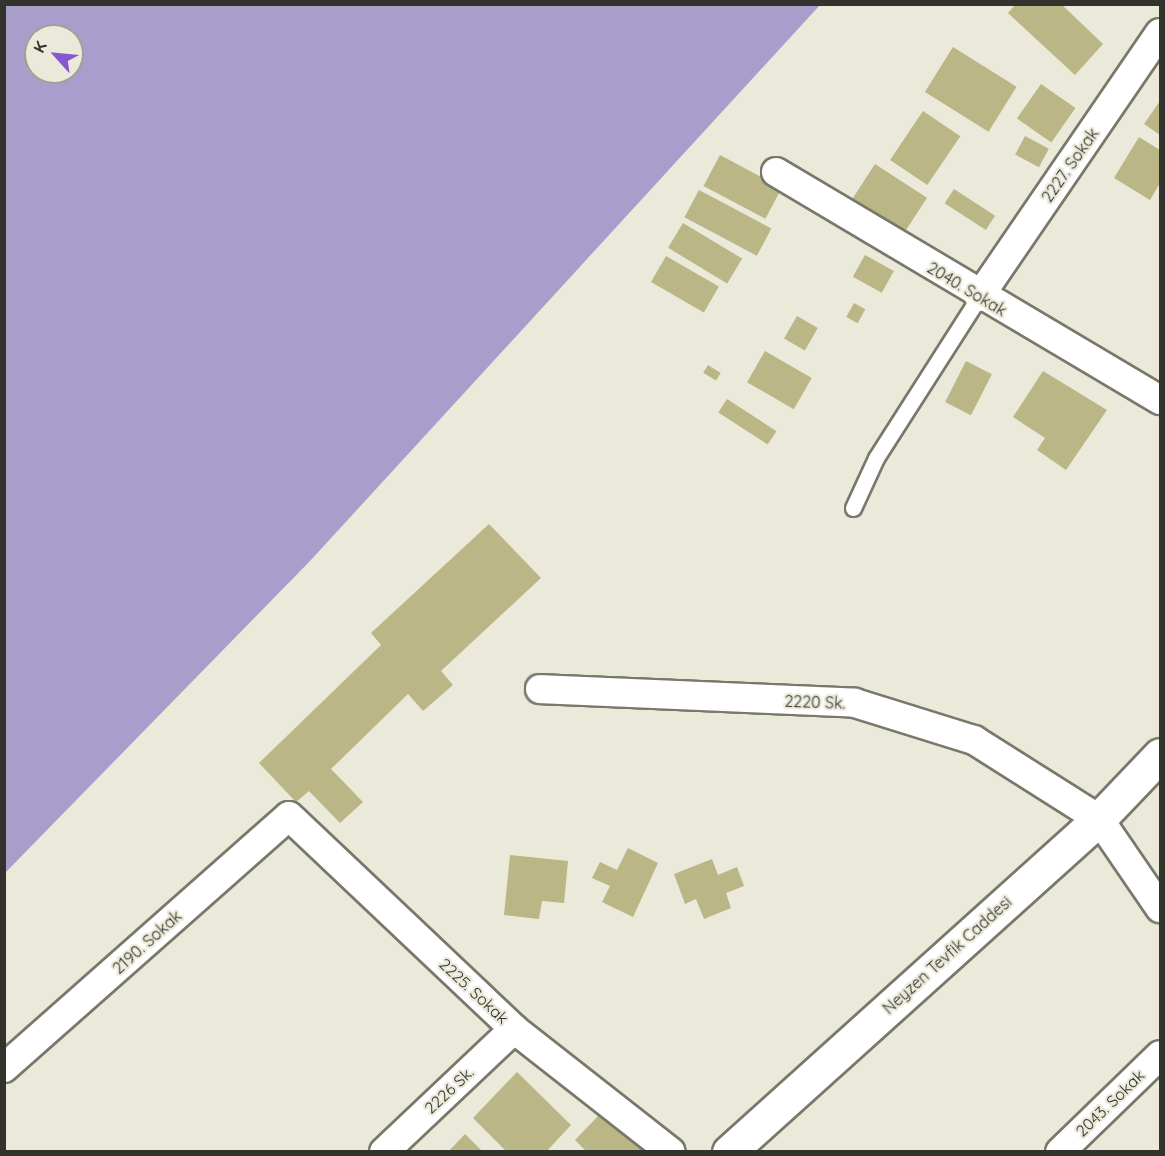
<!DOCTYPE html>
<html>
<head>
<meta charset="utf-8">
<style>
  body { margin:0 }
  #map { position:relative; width:1165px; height:1156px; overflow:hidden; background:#eae9da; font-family:Quicksand,sans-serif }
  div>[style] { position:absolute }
  .water>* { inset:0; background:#a99ecb }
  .building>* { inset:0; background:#bab685; transform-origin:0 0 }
  .roads { filter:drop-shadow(2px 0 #79786b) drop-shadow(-2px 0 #79786b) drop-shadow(0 2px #79786b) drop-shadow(0 -2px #79786b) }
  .service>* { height:15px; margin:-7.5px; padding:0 7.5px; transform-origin:7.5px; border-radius:7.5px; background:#fff }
  .minor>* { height:28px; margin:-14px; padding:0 14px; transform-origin:14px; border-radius:14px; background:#fff }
  .tertiary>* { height:33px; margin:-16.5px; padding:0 16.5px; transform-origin:16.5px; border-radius:16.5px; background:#fff }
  span { translate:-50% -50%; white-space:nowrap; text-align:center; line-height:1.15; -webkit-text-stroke:4.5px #eae9da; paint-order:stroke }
  .street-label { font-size:16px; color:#33332d }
  .frame { position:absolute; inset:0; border:6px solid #33332d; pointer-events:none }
  .north { position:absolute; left:24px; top:24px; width:60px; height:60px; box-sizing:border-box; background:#eae9da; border:2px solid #a1a095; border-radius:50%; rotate:297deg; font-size:16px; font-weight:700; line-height:24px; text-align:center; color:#33332d }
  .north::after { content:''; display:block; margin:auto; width:21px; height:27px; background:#845ad4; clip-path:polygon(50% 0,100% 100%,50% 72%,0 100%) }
</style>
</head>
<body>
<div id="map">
  <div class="water">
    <div style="clip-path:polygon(evenodd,5px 4px,820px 5px,310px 561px,5px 873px,5px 4px,36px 36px,72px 36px,72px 72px,36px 72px,36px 36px)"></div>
  </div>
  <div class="building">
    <div style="clip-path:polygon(1016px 4px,1061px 4px,1103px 44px,1075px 75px,1008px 13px)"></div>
    <div style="left:953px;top:47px;width:75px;height:53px;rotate:32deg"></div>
    <div style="left:1041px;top:84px;width:42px;height:42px;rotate:35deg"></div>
    <div style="clip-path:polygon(1160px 101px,1160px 135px,1144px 124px)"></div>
    <div style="left:923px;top:111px;width:45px;height:59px;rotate:34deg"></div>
    <div style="left:1025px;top:136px;width:27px;height:21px;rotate:28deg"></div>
    <div style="clip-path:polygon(1139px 137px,1160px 150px,1160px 183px,1150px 200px,1114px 178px)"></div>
    <div style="left:720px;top:155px;width:70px;height:35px;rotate:28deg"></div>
    <div style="left:875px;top:164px;width:62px;height:45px;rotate:33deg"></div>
    <div style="left:954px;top:189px;width:49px;height:17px;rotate:33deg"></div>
    <div style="left:699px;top:190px;width:82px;height:31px;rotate:28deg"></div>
    <div style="left:683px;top:223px;width:69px;height:29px;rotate:31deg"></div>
    <div style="left:865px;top:255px;width:33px;height:25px;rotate:29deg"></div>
    <div style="left:666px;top:256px;width:61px;height:30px;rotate:30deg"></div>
    <div style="left:854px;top:303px;width:13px;height:16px;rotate:29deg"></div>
    <div style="left:797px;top:316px;width:24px;height:26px;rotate:30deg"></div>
    <div style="left:765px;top:351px;width:54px;height:36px;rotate:30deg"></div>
    <div style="left:966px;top:361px;width:29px;height:46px;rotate:27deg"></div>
    <div style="left:708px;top:365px;width:15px;height:9px;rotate:32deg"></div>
    <div style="clip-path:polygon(1043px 371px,1107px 410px,1066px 470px,1037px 450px,1045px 438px,1013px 417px)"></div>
    <div style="left:727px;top:399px;width:59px;height:16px;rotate:33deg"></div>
    <div style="clip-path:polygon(489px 524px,541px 578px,441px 671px,453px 685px,423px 711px,408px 694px,331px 769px,363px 802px,340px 823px,309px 791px,296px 802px,259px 763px,381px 645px,371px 633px)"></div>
    <div style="clip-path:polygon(628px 848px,658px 863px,633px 917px,602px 902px,610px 886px,592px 878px,600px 862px,617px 870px)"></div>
    <div style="clip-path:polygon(510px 855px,568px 861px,564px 903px,542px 901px,539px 919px,504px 915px)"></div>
    <div style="clip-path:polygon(712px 859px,718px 875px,737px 867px,744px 886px,726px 893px,731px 908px,704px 919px,696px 899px,685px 904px,674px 874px)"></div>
    <div style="clip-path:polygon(517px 1072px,571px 1125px,546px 1152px,507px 1152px,473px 1118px)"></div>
    <div style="clip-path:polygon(603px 1111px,645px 1152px,587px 1152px,575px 1140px)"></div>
    <div style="clip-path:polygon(465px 1134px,483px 1152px,448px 1152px)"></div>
  </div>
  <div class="roads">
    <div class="service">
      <div style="left:853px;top:508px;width:55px;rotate:-65.3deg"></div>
      <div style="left:876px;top:458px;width:191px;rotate:-57.4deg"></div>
    </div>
    <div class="minor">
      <div style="left:776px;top:172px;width:447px;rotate:30.7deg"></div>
      <div style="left:979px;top:297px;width:320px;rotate:-55.6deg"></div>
      <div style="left:540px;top:689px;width:315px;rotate:2.5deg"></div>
      <div style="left:855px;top:703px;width:125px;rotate:17.3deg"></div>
      <div style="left:974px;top:740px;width:148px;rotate:32.3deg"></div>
      <div style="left:1099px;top:819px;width:108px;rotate:55.6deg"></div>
      <div style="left:4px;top:1068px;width:380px;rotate:-41.5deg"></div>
      <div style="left:289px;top:816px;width:310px;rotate:43.4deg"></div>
      <div style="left:514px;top:1029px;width:199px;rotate:38.1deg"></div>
      <div style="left:384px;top:1152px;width:179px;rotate:-43.4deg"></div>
      <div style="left:1060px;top:1152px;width:139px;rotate:-44.1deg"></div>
    </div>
    <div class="tertiary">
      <div style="left:729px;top:1152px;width:498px;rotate:-42deg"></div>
      <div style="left:1099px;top:819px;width:88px;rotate:-46.4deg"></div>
    </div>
  </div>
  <div class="street-label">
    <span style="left:1070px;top:165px;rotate:-55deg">2227. Sokak</span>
    <span style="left:967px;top:289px;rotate:31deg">2040. Sokak</span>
    <span style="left:815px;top:702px;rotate:2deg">2220 Sk.</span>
    <span style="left:147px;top:942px;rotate:-42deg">2190. Sokak</span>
    <span style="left:947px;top:955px;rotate:-42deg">Neyzen Tevfik Caddesi</span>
    <span style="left:474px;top:991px;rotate:43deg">2225. Sokak</span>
    <span style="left:449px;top:1090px;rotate:-43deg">2226 Sk.</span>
    <span style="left:1110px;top:1103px;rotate:-44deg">2043. Sokak</span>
  </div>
  <div class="frame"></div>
  <div class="north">K</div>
</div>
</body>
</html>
